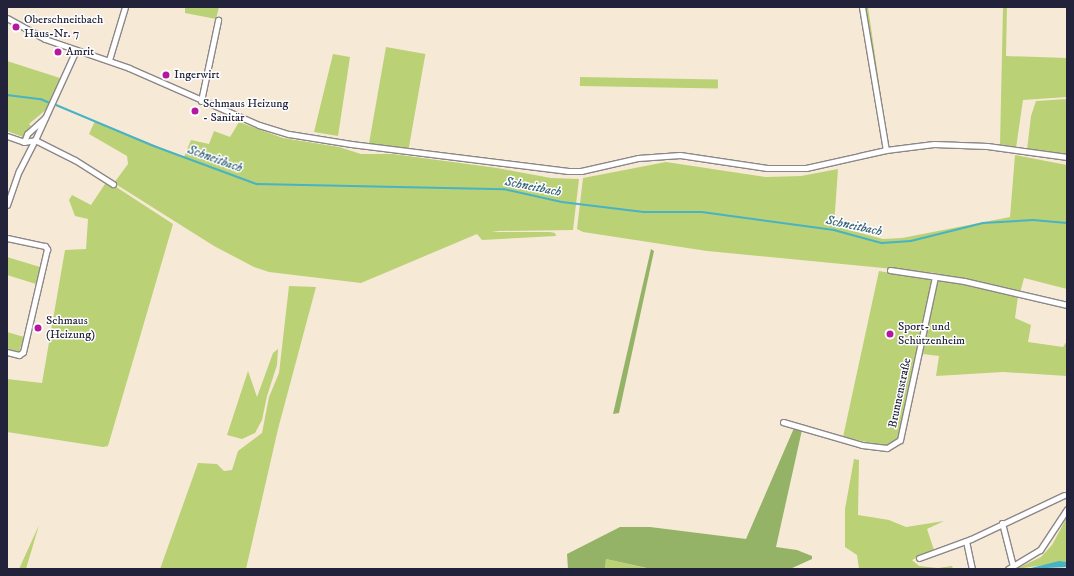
<!DOCTYPE html>
<html>
<head>
<meta charset="utf-8">
<style>
  body { margin:0 }
  #map { position:relative; width:1074px; height:576px; overflow:hidden; background:#f6ead7; font-family:"IM FELL DW Pica",serif }
  div>[style] { position:absolute }
  .green>* { inset:0; background:#bbd175; transform-origin:0 0 }
  .forest>* { inset:0; background:#94b366 }
  .water>* { inset:0; background:#47b3c4 }
  .stream>* { height:1.5px; margin:-0.75px; padding:0 0.75px; transform-origin:0.75px; border-radius:0.75px; background:#47b3c4 }
  .roads { filter:drop-shadow(1px 0 #8c8689) drop-shadow(-1px 0 #8c8689) drop-shadow(0 1px #8c8689) drop-shadow(0 -1px #8c8689) }
  .street>* { height:5px; margin:-2.5px; padding:0 2.5px; transform-origin:2.5px; border-radius:2.5px; background:#fff }
  .dots>* { width:11px; height:11px; translate:-50% -50%; box-sizing:border-box; border:2px solid #fff; border-radius:50% }
  span { translate:-50% -50%; white-space:nowrap; text-align:center; line-height:1.15; -webkit-text-stroke:3px #fff; paint-order:stroke }
  .poi-label { font-size:12px; color:#22223b }
  .left { translate:0 -50%; text-align:left }
  .street-label { font-size:12px; color:#22223b }
  .water-label { font-size:13px; color:#336379; font-style:italic }
  .frame { position:absolute; inset:0; border:8px solid #22223b; pointer-events:none }
</style>
</head>
<body>
<div id="map">
  <div class="green">
    <div style="clip-path:polygon(185px 7px,219px 7px,216px 19px,185px 13px)"></div>
    <div style="clip-path:polygon(865px 7px,868px 7px,888px 144px,869px 28px)"></div>
    <div style="clip-path:polygon(1003px 7px,1007px 7px,1006px 56px,1067px 58px,1067px 97px,1023px 100px,1016px 148px,1000px 145px)"></div>
    <div style="left:386px;top:47px;width:40px;height:98px;rotate:10deg"></div>
    <div style="clip-path:polygon(333px 54px,350px 57px,338px 136px,314px 132px)"></div>
    <div style="clip-path:polygon(7px 61px,60px 78px,48px 108px,29px 124px,31px 126px,23px 137px,7px 131px)"></div>
    <div style="left:580px;top:77px;width:138px;height:9px;rotate:1deg"></div>
    <div style="clip-path:polygon(1067px 99px,1067px 156px,1027px 150px,1031px 116px,1036px 101px)"></div>
    <div style="clip-path:polygon(95px 121px,184px 157px,191px 140px,209px 144px,214px 131px,230px 137px,239px 122px,283px 138px,339px 147px,361px 154px,393px 154px,497px 168px,551px 178px,579px 179px,573px 230px,499px 231px,491px 232px,550px 232px,555px 233px,556px 236px,482px 240px,477px 234px,361px 283px,269px 272px,254px 267px,214px 246px,114px 183px,128px 164px,127px 156px,89px 134px)"></div>
    <div style="clip-path:polygon(1015px 155px,1067px 165px,1067px 289px,1024px 278px,1020px 293px,935px 273px,707px 251px,583px 232px,577px 229px,583px 178px,666px 162px,766px 177px,801px 176px,838px 169px,834px 226px,883px 239px,902px 238px,1010px 217px)"></div>
    <div style="clip-path:polygon(107px 181px,173px 224px,108px 446px,103px 447px,7px 432px,7px 379px,42px 383px,65px 250px,86px 249px,88px 219px,75px 216px,69px 200px,72px 195px,91px 205px)"></div>
    <div style="clip-path:polygon(7px 257px,40px 267px,36px 284px,7px 275px)"></div>
    <div style="clip-path:polygon(879px 271px,932px 280px,898px 438px,886px 446px,843px 437px)"></div>
    <div style="clip-path:polygon(941px 279px,1018px 296px,1015px 318px,1031px 325px,1028px 342px,1063px 347px,1067px 341px,1067px 376px,1003px 372px,936px 376px,939px 356px,923px 354px,936px 283px)"></div>
    <div style="clip-path:polygon(289px 286px,316px 287px,278px 429px,246px 569px,160px 569px,198px 463px,217px 464px,224px 471px,232px 470px,238px 451px,262px 433px,269px 397px,279px 373px)"></div>
    <div style="clip-path:polygon(7px 332px,24px 337px,19px 352px,7px 349px)"></div>
    <div style="clip-path:polygon(278px 349px,277px 365px,267px 396px,262px 420px,255px 433px,242px 439px,227px 435px,248px 371px,257px 397px,273px 353px)"></div>
    <div style="clip-path:polygon(854px 459px,859px 460px,858px 515px,889px 520px,906px 527px,944px 521px,927px 529px,934px 550px,912px 560px,919px 566px,938px 568px,952px 566px,953px 569px,859px 569px,857px 555px,845px 547px,845px 509px)"></div>
    <div style="clip-path:polygon(1067px 517px,1067px 562px,1016px 569px,1041px 557px,1052px 545px)"></div>
    <div style="clip-path:polygon(39px 525px,26px 569px,19px 569px)"></div>
    <div style="clip-path:polygon(606px 559px,650px 569px,605px 569px)"></div>
  </div>
  <div class="forest">
    <div style="clip-path:polygon(651px 249px,654px 251px,619px 413px,613px 414px)"></div>
    <div style="clip-path:polygon(794px 428px,802px 430px,776px 547px,797px 550px,812px 556px,812px 559px,790px 569px,651px 569px,606px 559px,605px 569px,568px 569px,567px 554px,620px 527px,650px 527px,746px 539px)"></div>
  </div>
  <div class="water">
    <div style="clip-path:polygon(1059px 561px,1067px 562px,1067px 567px,1027px 569px)"></div>
  </div>
  <div class="stream">
    <div style="left:7px;top:95px;width:34px;rotate:7deg"></div>
    <div style="left:41px;top:99px;width:10px;rotate:24deg"></div>
    <div style="left:54px;top:104px;width:108px;rotate:22.8deg"></div>
    <div style="left:154px;top:146px;width:110px;rotate:20.3deg"></div>
    <div style="left:257px;top:184px;width:247px;rotate:1.2deg"></div>
    <div style="left:504px;top:189px;width:59px;rotate:12.6deg"></div>
    <div style="left:562px;top:202px;width:82px;rotate:7deg"></div>
    <div style="left:643px;top:212px;width:59px"></div>
    <div style="left:702px;top:212px;width:133px;rotate:7.8deg"></div>
    <div style="left:834px;top:230px;width:50px;rotate:15.2deg"></div>
    <div style="left:882px;top:243px;width:29px;rotate:-4deg"></div>
    <div style="left:911px;top:241px;width:74px;rotate:-14deg"></div>
    <div style="left:983px;top:223px;width:50px;rotate:-3.4deg"></div>
    <div style="left:1033px;top:220px;width:34px;rotate:5deg"></div>
  </div>
  <div class="roads">
    <div class="street">
      <div style="left:862px;top:7px;width:145px;rotate:80.5deg"></div>
      <div style="left:7px;top:18px;width:43px;rotate:28.9deg"></div>
      <div style="left:45px;top:39px;width:89px;rotate:19deg"></div>
      <div style="left:129px;top:68px;width:142px;rotate:23.7deg"></div>
      <div style="left:259px;top:125px;width:31px;rotate:17deg"></div>
      <div style="left:289px;top:134px;width:63px;rotate:9.2deg"></div>
      <div style="left:351px;top:144px;width:219px;rotate:7.1deg"></div>
      <div style="left:568px;top:171px;width:13px"></div>
      <div style="left:581px;top:171px;width:58px;rotate:-12.8deg"></div>
      <div style="left:638px;top:158px;width:42px;rotate:-4.1deg"></div>
      <div style="left:680px;top:155px;width:88px;rotate:8.5deg"></div>
      <div style="left:767px;top:168px;width:39px"></div>
      <div style="left:806px;top:168px;width:82px;rotate:-12.7deg"></div>
      <div style="left:886px;top:150px;width:48px;rotate:-7.1deg"></div>
      <div style="left:934px;top:144px;width:53px;rotate:2.2deg"></div>
      <div style="left:987px;top:146px;width:81px;rotate:7.8deg"></div>
      <div style="left:109px;top:60px;width:55px;rotate:-73.2deg"></div>
      <div style="left:201px;top:101px;width:83px;rotate:-78.1deg"></div>
      <div style="left:7px;top:136px;width:18px;rotate:19deg"></div>
      <div style="left:24px;top:142px;width:11px;rotate:-10deg"></div>
      <div style="left:35px;top:140px;width:99px;rotate:-65.5deg"></div>
      <div style="left:24px;top:142px;width:9px;rotate:-69deg"></div>
      <div style="left:27px;top:134px;width:24px;rotate:-42deg"></div>
      <div style="left:7px;top:205px;width:36px;rotate:-71deg"></div>
      <div style="left:19px;top:171px;width:35px;rotate:-63deg"></div>
      <div style="left:35px;top:140px;width:45px;rotate:26.6deg"></div>
      <div style="left:75px;top:160px;width:45px;rotate:32.3deg"></div>
      <div style="left:7px;top:238px;width:39px;rotate:12deg"></div>
      <div style="left:45px;top:246px;width:4px;rotate:56deg"></div>
      <div style="left:47px;top:249px;width:106px;rotate:103.1deg"></div>
      <div style="left:23px;top:352px;width:5px;rotate:143deg"></div>
      <div style="left:19px;top:355px;width:12px;rotate:-166deg"></div>
      <div style="left:890px;top:270px;width:75px;rotate:8.5deg"></div>
      <div style="left:964px;top:281px;width:106px;rotate:13.1deg"></div>
      <div style="left:783px;top:422px;width:82px;rotate:16.2deg"></div>
      <div style="left:862px;top:445px;width:25px;rotate:7deg"></div>
      <div style="left:887px;top:448px;width:15px;rotate:-32deg"></div>
      <div style="left:900px;top:440px;width:167px;rotate:-77.9deg"></div>
      <div style="left:1002px;top:523px;width:44px;rotate:75.7deg"></div>
      <div style="left:966px;top:541px;width:29px;rotate:78deg"></div>
      <div style="left:919px;top:558px;width:55px;rotate:-20.1deg"></div>
      <div style="left:971px;top:539px;width:103px;rotate:-25.3deg"></div>
      <div style="left:1008px;top:569px;width:37px;rotate:-31deg"></div>
      <div style="left:1040px;top:550px;width:49px;rotate:-56.6deg"></div>
    </div>
  </div>
  <div class="dots">
    <div style="left:16px;top:27px;background:#b5179e"></div>
    <div style="left:58px;top:52px;background:#b5179e"></div>
    <div style="left:166px;top:75px;background:#b5179e"></div>
    <div style="left:195px;top:111px;background:#b5179e"></div>
    <div style="left:38px;top:328px;background:#b5179e"></div>
    <div style="left:890px;top:334px;background:#b5179e"></div>
  </div>
  <div class="poi-label">
    <span class="left" style="left:24px;top:27px">Oberschneitbach<br>Haus-Nr. 7</span>
    <span class="left" style="left:66px;top:52px">Amrit</span>
    <span class="left" style="left:174px;top:75px">Ingerwirt</span>
    <span class="left" style="left:203px;top:111px">Schmaus Heizung<br>- Sanitär</span>
    <span class="left" style="left:46px;top:328px">Schmaus<br>(Heizung)</span>
    <span class="left" style="left:898px;top:334px">Sport- und<br>Schützenheim</span>
  </div>
  <div class="street-label">
    <span style="left:900px;top:393px;rotate:-78deg">Brunnenstraße</span>
  </div>
  <div class="water-label">
    <span style="left:215px;top:159px;rotate:20deg">Schneitbach</span>
    <span style="left:533px;top:187px;rotate:11deg">Schneitbach</span>
    <span style="left:854px;top:226px;rotate:12deg">Schneitbach</span>
  </div>
  <div class="frame"></div>
</div>
</body>
</html>
